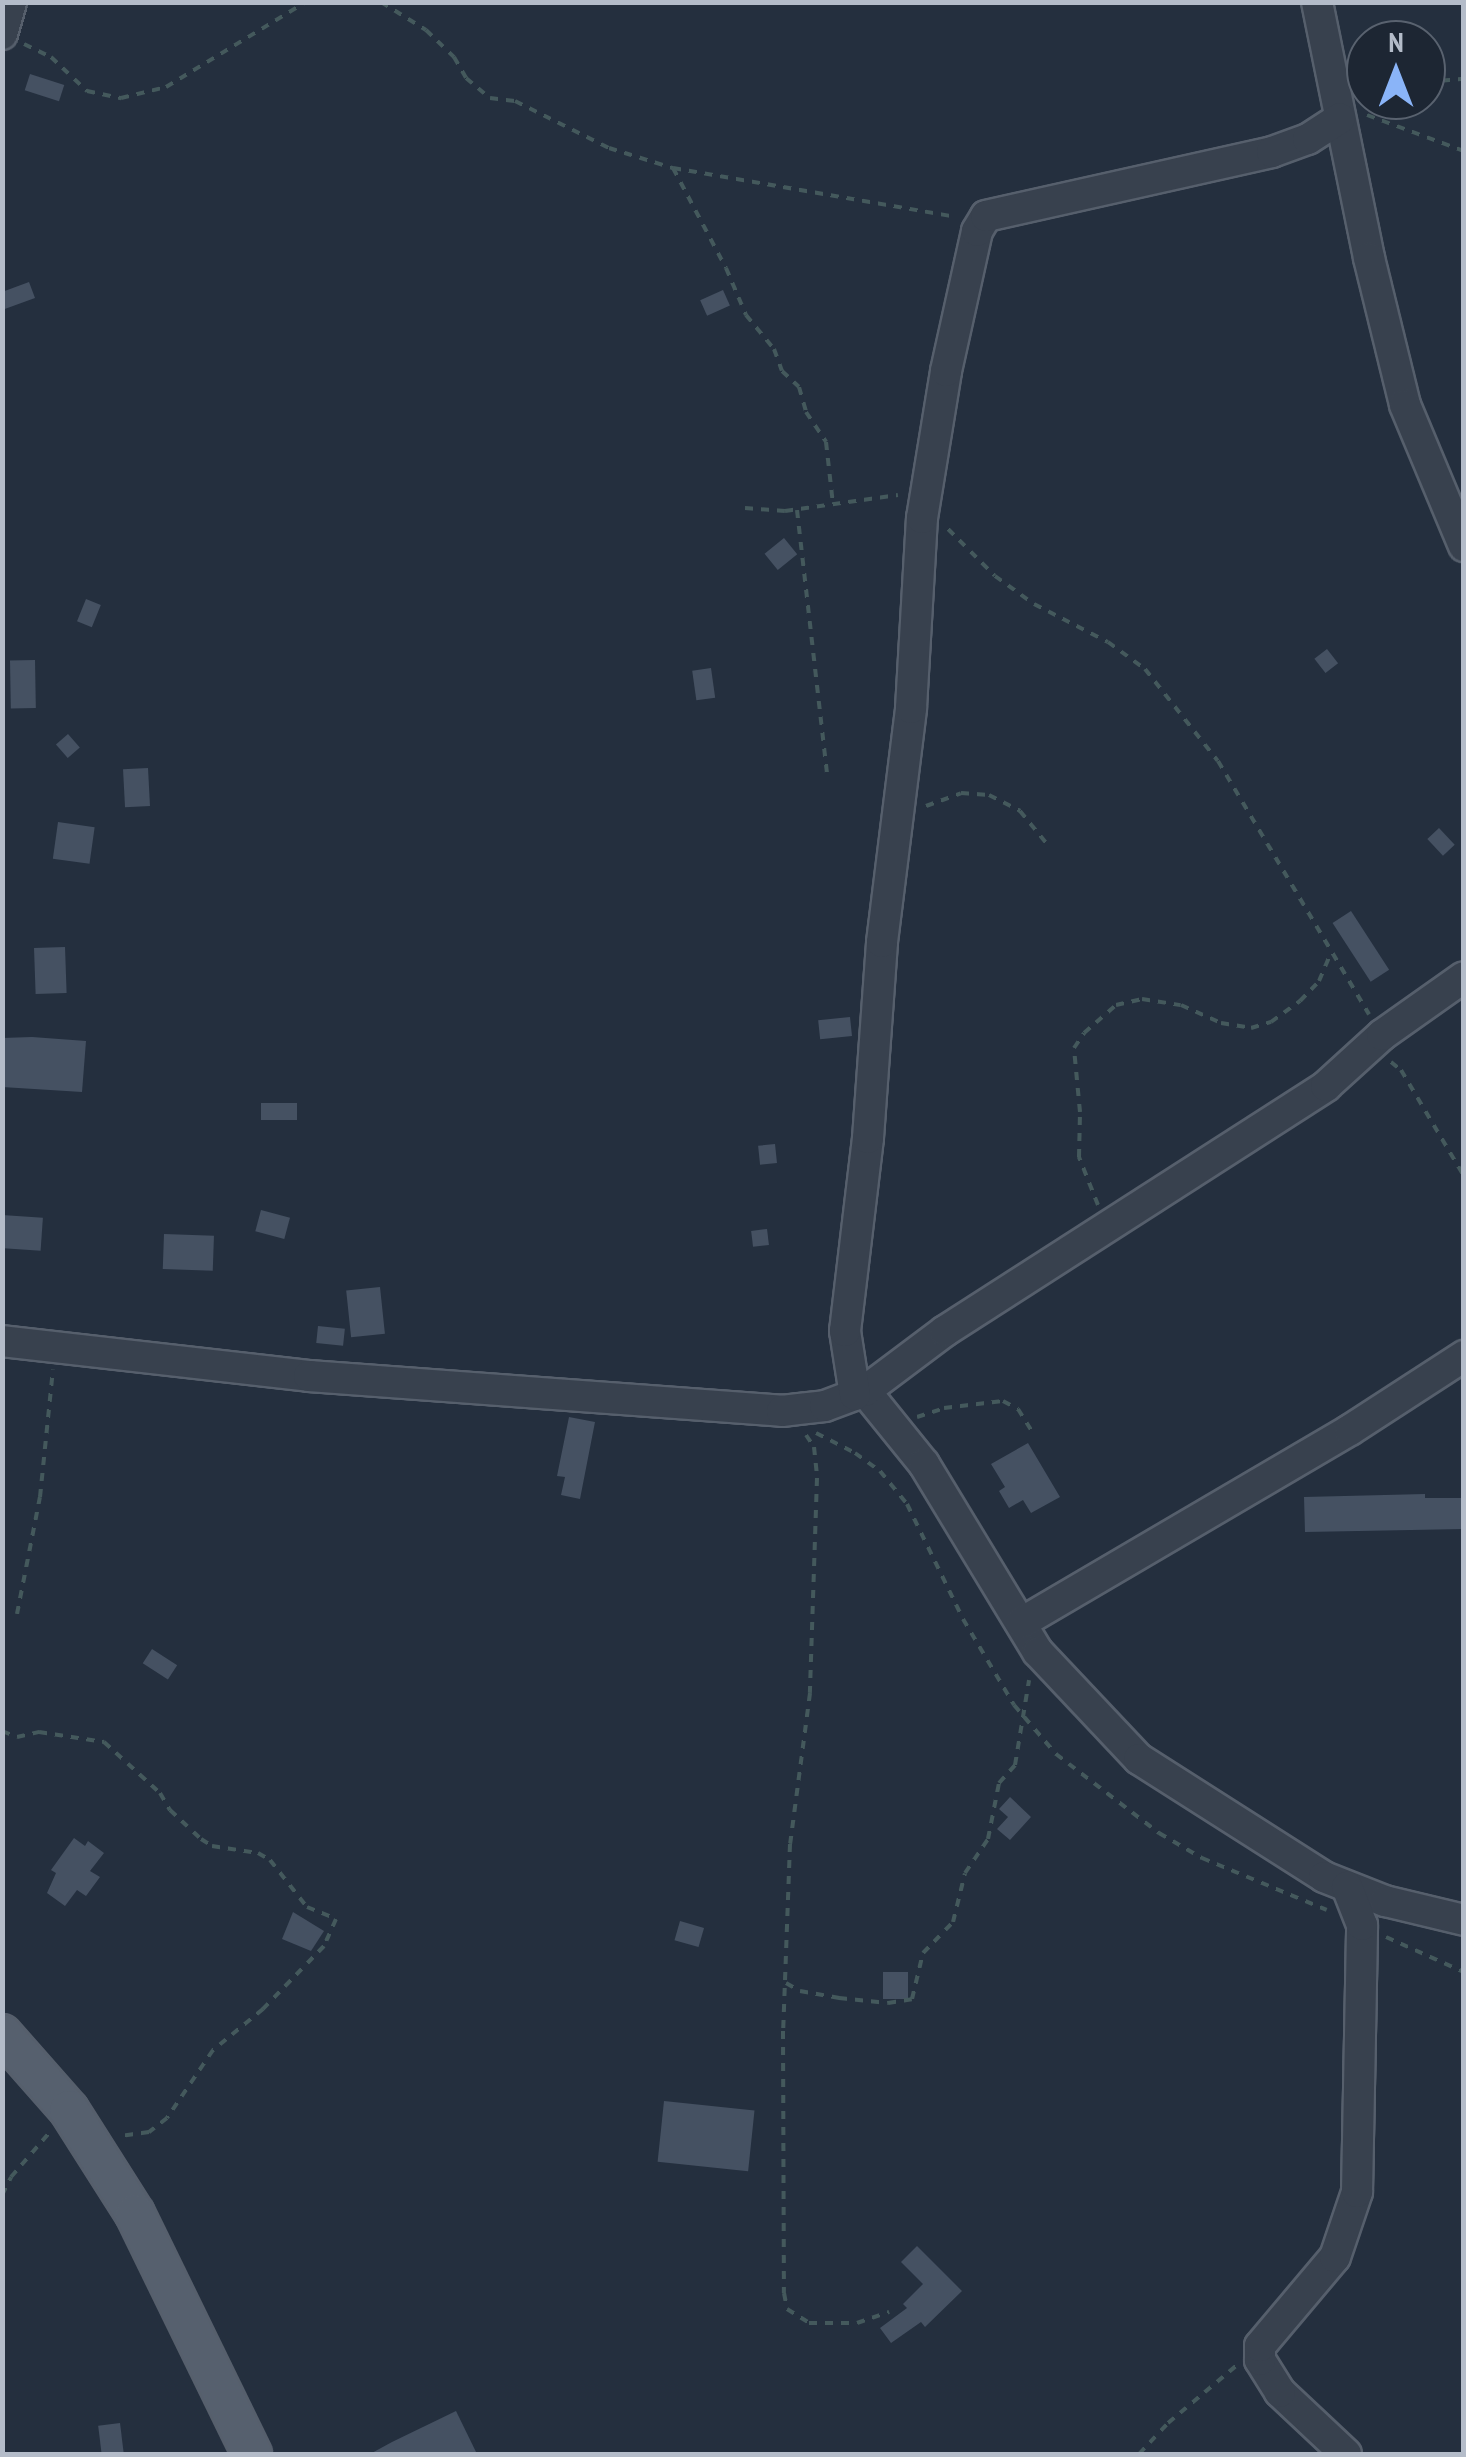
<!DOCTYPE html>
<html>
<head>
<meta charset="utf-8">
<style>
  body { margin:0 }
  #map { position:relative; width:1466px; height:2457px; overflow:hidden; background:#242f3e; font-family:"PT Sans Narrow",sans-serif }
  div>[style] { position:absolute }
  .building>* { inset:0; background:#455162; transform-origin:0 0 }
  .path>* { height:4px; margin-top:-2px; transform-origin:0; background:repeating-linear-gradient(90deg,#44595c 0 8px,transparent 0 16px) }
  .roads { filter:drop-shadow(2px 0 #565f6c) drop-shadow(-2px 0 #565f6c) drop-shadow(0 2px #565f6c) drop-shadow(0 -2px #565f6c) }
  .minor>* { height:30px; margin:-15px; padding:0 15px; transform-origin:15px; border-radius:15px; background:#38414e }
  .major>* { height:38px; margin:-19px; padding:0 19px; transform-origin:19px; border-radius:19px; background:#56606e }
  span { translate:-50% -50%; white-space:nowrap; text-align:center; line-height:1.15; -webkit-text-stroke:10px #1d2633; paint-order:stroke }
  .frame { position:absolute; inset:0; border:5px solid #b4bcc9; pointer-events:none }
  .north { position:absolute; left:1346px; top:20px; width:100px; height:100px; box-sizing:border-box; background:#1d2633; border:2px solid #59626f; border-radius:50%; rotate:0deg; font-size:28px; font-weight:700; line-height:40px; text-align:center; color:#b4bcc9 }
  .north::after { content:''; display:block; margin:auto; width:35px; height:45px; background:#8ab4f8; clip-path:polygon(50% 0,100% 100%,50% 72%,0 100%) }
</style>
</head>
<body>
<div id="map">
  <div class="building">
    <div style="left:30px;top:74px;width:36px;height:17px;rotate:18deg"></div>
    <div style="clip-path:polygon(29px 282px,35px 298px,2px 310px,2px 292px)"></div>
    <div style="left:723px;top:290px;width:17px;height:25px;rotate:66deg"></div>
    <div style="left:784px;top:538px;width:21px;height:25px;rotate:51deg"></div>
    <div style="left:86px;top:599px;width:16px;height:24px;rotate:22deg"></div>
    <div style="left:1327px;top:649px;width:18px;height:16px;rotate:52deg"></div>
    <div style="left:35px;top:660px;width:48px;height:25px;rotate:89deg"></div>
    <div style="left:711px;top:668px;width:30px;height:19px;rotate:82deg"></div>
    <div style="left:68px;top:734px;width:18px;height:16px;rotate:49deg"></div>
    <div style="left:148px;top:768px;width:38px;height:25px;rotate:87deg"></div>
    <div style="left:58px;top:822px;width:37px;height:37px;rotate:8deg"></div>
    <div style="left:1439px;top:828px;width:23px;height:16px;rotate:47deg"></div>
    <div style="left:1351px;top:911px;width:70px;height:22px;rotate:57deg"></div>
    <div style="left:65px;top:947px;width:46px;height:31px;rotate:88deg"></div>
    <div style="left:850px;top:1017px;width:19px;height:32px;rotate:84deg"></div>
    <div style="clip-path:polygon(32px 1037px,86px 1041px,82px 1092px,2px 1087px,2px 1038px)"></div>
    <div style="left:297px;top:1103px;width:17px;height:36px;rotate:90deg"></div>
    <div style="left:775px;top:1144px;width:19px;height:17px;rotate:84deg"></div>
    <div style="left:261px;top:1210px;width:30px;height:22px;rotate:15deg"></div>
    <div style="left:2px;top:1215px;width:41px;height:33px;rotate:4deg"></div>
    <div style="left:767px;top:1229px;width:16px;height:16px;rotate:83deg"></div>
    <div style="left:164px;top:1234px;width:50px;height:35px;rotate:2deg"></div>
    <div style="left:380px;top:1287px;width:47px;height:34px;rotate:84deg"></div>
    <div style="left:318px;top:1326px;width:27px;height:17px;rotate:6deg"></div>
    <div style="clip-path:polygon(569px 1417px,595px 1422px,580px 1499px,561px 1495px,565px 1477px,557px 1476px)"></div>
    <div style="clip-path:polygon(1028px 1443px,1060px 1497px,1031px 1513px,1023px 1500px,1009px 1508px,999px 1491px,1005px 1487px,991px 1464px)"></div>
    <div style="clip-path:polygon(1425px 1494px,1425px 1498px,1464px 1498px,1464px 1529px,1305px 1532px,1304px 1497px)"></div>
    <div style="left:152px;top:1649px;width:30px;height:17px;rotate:33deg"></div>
    <div style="clip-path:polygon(1010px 1797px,1031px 1817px,1010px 1840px,997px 1829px,1008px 1817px,999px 1809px)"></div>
    <div style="clip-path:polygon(74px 1838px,85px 1846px,88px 1841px,104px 1853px,90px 1871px,100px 1877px,86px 1896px,77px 1890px,65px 1906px,47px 1893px,56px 1873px,51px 1870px)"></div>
    <div style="clip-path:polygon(293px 1912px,324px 1931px,311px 1951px,282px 1939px)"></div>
    <div style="left:680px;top:1921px;width:25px;height:20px;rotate:16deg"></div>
    <div style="left:883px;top:1972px;width:25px;height:27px"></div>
    <div style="left:664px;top:2101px;width:91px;height:61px;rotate:6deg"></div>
    <div style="clip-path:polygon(917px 2246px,962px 2291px,925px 2327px,921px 2322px,891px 2343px,880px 2328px,907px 2308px,903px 2304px,923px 2284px,901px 2262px)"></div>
    <div style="clip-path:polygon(456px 2411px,477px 2454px,370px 2454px,392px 2442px)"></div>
    <div style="left:120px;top:2423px;width:31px;height:22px;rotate:83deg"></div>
  </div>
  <div class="path">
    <div style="left:381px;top:2px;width:53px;rotate:31.9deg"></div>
    <div style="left:426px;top:30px;width:39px;rotate:44deg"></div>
    <div style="left:454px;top:57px;width:24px;rotate:60deg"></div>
    <div style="left:466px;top:78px;width:31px;rotate:40deg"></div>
    <div style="left:490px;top:98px;width:25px;rotate:7deg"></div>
    <div style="left:515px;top:101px;width:105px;rotate:26.6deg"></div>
    <div style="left:609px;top:148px;width:67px;rotate:17.4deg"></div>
    <div style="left:673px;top:168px;width:287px;rotate:9.8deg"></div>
    <div style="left:24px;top:44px;width:30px;rotate:26deg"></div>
    <div style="left:51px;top:57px;width:50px;rotate:43.4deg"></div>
    <div style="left:87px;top:91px;width:35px;rotate:12deg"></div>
    <div style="left:121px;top:98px;width:46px;rotate:-13.7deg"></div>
    <div style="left:166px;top:87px;width:164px;rotate:-31.3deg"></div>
    <div style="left:1426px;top:82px;width:38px;rotate:-5deg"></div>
    <div style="left:1367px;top:115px;width:103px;rotate:20.4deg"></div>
    <div style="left:673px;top:168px;width:113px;rotate:62.1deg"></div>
    <div style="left:726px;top:268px;width:51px;rotate:66.9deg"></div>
    <div style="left:746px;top:315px;width:44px;rotate:50.5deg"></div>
    <div style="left:774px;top:349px;width:23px;rotate:70deg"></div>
    <div style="left:782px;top:371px;width:23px;rotate:43deg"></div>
    <div style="left:799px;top:387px;width:26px;rotate:74deg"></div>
    <div style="left:806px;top:412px;width:36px;rotate:56deg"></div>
    <div style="left:826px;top:442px;width:62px;rotate:83.6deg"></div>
    <div style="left:745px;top:508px;width:40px;rotate:4.3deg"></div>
    <div style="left:785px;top:511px;width:114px;rotate:-8.1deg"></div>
    <div style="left:797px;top:510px;width:265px;rotate:83.5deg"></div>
    <div style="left:948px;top:529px;width:66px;rotate:45deg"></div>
    <div style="left:995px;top:576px;width:48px;rotate:35.7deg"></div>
    <div style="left:1034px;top:604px;width:83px;rotate:27.2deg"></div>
    <div style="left:1108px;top:642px;width:46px;rotate:36.1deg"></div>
    <div style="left:1145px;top:669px;width:117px;rotate:51.6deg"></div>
    <div style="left:1218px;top:761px;width:295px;rotate:59.2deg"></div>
    <div style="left:926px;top:806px;width:37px;rotate:-20deg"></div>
    <div style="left:961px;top:793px;width:28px;rotate:4deg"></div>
    <div style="left:989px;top:795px;width:35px;rotate:27deg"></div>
    <div style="left:1020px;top:811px;width:43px;rotate:50.7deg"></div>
    <div style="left:1391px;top:1062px;width:13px;rotate:39deg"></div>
    <div style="left:1401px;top:1070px;width:123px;rotate:59.3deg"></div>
    <div style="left:1098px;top:1205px;width:52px;rotate:-111.6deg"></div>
    <div style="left:1079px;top:1157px;width:45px;rotate:-88.7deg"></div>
    <div style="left:1080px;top:1112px;width:64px;rotate:-95.4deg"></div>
    <div style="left:1074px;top:1048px;width:18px;rotate:-56deg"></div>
    <div style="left:1084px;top:1033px;width:43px;rotate:-41.2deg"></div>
    <div style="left:1116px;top:1005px;width:27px;rotate:-13deg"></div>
    <div style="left:1142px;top:999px;width:39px;rotate:9deg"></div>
    <div style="left:1181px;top:1005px;width:44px;rotate:24.2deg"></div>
    <div style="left:1221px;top:1023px;width:30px;rotate:9deg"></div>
    <div style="left:1251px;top:1028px;width:21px;rotate:-17deg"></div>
    <div style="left:1271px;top:1022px;width:36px;rotate:-36deg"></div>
    <div style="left:1300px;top:1001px;width:28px;rotate:-46deg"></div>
    <div style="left:1319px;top:981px;width:28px;rotate:-67deg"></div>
    <div style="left:917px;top:1417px;width:28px;rotate:-18deg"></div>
    <div style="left:944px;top:1408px;width:59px;rotate:-6.8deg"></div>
    <div style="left:1003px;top:1401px;width:17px;rotate:28deg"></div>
    <div style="left:1018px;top:1409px;width:28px;rotate:58deg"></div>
    <div style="left:816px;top:1433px;width:44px;rotate:27.1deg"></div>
    <div style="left:855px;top:1453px;width:31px;rotate:36deg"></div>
    <div style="left:880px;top:1471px;width:43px;rotate:50.7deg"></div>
    <div style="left:907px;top:1504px;width:128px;rotate:64deg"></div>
    <div style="left:963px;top:1619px;width:100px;rotate:59.3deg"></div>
    <div style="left:1014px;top:1705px;width:65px;rotate:49.4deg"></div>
    <div style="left:1056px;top:1754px;width:130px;rotate:37.5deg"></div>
    <div style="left:1159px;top:1833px;width:50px;rotate:30.2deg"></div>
    <div style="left:1202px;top:1858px;width:135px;rotate:22.6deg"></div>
    <div style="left:806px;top:1435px;width:14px;rotate:56deg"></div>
    <div style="left:814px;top:1447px;width:31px;rotate:84deg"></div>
    <div style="left:817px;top:1478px;width:215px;rotate:91.9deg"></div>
    <div style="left:810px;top:1693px;width:152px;rotate:97.5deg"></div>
    <div style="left:790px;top:1844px;width:187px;rotate:92.1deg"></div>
    <div style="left:783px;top:2031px;width:262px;rotate:89.8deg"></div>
    <div style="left:784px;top:2293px;width:16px;rotate:79deg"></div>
    <div style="left:787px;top:2309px;width:26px;rotate:32deg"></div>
    <div style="left:809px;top:2323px;width:48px"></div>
    <div style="left:857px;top:2323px;width:34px;rotate:-19deg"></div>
    <div style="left:17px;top:1614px;width:119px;rotate:-78.9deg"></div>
    <div style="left:40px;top:1497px;width:128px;rotate:-84.2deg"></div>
    <div style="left:2px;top:1731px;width:16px;rotate:22deg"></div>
    <div style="left:17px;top:1737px;width:23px;rotate:-13deg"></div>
    <div style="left:39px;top:1732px;width:66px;rotate:8.7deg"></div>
    <div style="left:104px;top:1742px;width:76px;rotate:42.3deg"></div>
    <div style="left:160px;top:1793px;width:20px;rotate:60deg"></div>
    <div style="left:170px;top:1810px;width:42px;rotate:43.1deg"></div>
    <div style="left:201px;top:1839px;width:13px;rotate:32deg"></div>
    <div style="left:212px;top:1846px;width:47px;rotate:8.7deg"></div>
    <div style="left:258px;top:1853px;width:14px;rotate:30deg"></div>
    <div style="left:270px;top:1860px;width:60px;rotate:51.8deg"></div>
    <div style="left:307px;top:1907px;width:31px;rotate:22deg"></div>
    <div style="left:336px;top:1919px;width:30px;rotate:114deg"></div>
    <div style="left:324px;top:1946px;width:88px;rotate:134.1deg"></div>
    <div style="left:263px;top:2009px;width:65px;rotate:140.6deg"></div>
    <div style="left:213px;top:2050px;width:82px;rotate:124.1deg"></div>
    <div style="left:167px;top:2118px;width:23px;rotate:142deg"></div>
    <div style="left:149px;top:2132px;width:29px;rotate:172deg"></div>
    <div style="left:1386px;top:1937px;width:85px;rotate:24.2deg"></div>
    <div style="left:786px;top:1983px;width:16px;rotate:30deg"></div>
    <div style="left:800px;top:1991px;width:40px;rotate:10deg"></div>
    <div style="left:839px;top:1998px;width:49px;rotate:5.8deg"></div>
    <div style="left:888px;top:2003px;width:24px;rotate:-9deg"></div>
    <div style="left:912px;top:1999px;width:47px;rotate:-76.6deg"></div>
    <div style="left:923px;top:1953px;width:43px;rotate:-45.9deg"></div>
    <div style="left:953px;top:1922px;width:50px;rotate:-76.2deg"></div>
    <div style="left:965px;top:1873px;width:41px;rotate:-55.9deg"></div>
    <div style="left:988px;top:1839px;width:57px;rotate:-78.9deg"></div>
    <div style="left:999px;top:1783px;width:24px;rotate:-48deg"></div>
    <div style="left:1015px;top:1765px;width:86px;rotate:-80.6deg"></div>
    <div style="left:2px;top:2195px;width:20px;rotate:-63deg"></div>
    <div style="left:11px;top:2177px;width:60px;rotate:-49.1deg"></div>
    <div style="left:1139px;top:2454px;width:42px;rotate:-46.9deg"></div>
    <div style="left:1168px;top:2423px;width:90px;rotate:-40deg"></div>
  </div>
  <div class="roads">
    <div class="minor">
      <div style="left:1317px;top:2px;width:261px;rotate:78.5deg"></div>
      <div style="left:1369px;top:258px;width:151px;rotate:76.2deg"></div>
      <div style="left:1405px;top:405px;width:153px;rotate:67.3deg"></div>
      <div style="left:2px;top:34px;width:33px;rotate:-74deg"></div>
      <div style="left:2px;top:1341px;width:309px;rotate:6.5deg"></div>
      <div style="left:309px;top:1376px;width:474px;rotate:4.2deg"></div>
      <div style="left:782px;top:1411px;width:43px;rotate:-6.6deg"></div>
      <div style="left:825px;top:1406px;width:43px;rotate:-20.6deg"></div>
      <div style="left:865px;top:1391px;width:94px;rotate:51.1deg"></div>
      <div style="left:924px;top:1464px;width:220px;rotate:58.8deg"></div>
      <div style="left:1038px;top:1652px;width:147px;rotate:46.7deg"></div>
      <div style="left:1139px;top:1759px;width:219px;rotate:32.5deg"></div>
      <div style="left:1324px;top:1877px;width:66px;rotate:21.5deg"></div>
      <div style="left:1385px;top:1901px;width:81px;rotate:13.5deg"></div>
      <div style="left:865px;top:1391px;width:100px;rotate:-36.9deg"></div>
      <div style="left:945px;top:1331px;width:453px;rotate:-32.7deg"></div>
      <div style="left:1326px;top:1086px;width:76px;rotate:-42.3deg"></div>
      <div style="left:1382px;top:1035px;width:100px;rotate:-35.3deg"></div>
      <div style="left:855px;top:1395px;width:65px;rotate:-98.9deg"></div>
      <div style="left:845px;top:1331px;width:194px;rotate:-83.2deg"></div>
      <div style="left:868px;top:1138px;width:196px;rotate:-85.9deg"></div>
      <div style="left:882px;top:942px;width:236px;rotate:-82.9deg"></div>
      <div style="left:911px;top:708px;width:190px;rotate:-86.7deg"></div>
      <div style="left:922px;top:518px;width:149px;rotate:-80.7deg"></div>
      <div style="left:946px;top:371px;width:143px;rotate:-77.5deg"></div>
      <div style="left:977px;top:231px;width:17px;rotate:-59deg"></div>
      <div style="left:986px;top:216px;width:293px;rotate:-12.6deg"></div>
      <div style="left:1272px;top:152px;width:38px;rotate:-20deg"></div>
      <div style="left:1308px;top:139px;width:38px;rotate:-33deg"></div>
      <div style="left:1021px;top:1623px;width:381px;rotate:-30.4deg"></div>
      <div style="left:1350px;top:1430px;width:136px;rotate:-33deg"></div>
      <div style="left:1346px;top:2454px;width:91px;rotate:-136.8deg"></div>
      <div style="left:1280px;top:2392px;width:38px;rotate:-122deg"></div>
      <div style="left:1260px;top:2360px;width:14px;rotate:-90deg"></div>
      <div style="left:1260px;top:2346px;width:116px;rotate:-49.9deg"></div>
      <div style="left:1335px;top:2257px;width:69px;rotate:-71.3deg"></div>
      <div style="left:1357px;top:2192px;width:267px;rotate:-88.9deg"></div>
      <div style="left:1362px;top:1925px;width:41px;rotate:-111.5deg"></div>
    </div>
    <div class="major">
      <div style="left:2px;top:2034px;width:101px;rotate:48.6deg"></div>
      <div style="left:69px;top:2110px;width:123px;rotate:57.6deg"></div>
      <div style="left:135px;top:2214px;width:267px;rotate:64deg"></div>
    </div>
  </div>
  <div class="frame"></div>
  <div class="north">N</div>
</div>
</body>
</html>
